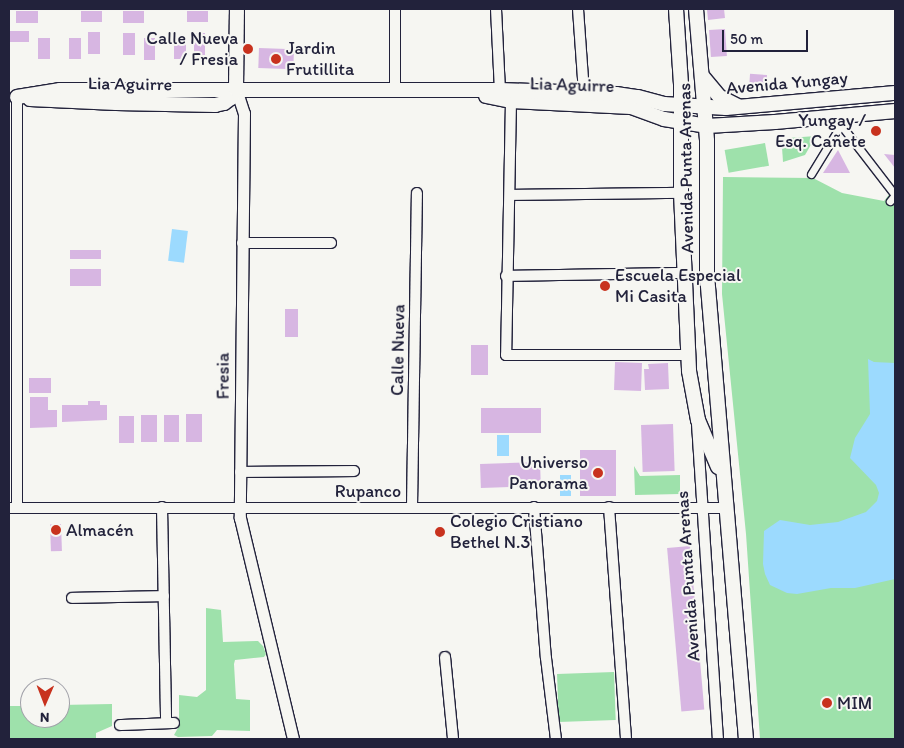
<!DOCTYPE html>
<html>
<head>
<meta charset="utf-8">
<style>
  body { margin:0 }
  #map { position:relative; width:904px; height:748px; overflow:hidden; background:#f6f6f2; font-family:Itim,sans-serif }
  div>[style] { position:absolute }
  .green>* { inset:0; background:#9ee1ab; transform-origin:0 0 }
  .water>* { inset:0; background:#9cdafe; transform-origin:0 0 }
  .building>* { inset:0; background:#d7b6e2; transform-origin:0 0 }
  .roads { filter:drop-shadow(1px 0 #22223b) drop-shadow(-1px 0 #22223b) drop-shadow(0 1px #22223b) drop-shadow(0 -1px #22223b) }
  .pedestrian>* { height:7px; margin:-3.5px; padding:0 3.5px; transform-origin:3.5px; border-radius:3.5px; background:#f6f6f2 }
  .minor>* { height:10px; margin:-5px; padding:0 5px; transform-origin:5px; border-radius:5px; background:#f6f6f2 }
  .tertiary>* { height:11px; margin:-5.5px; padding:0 5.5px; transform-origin:5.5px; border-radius:5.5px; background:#f6f6f2 }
  .secondary>* { height:14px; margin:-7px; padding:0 7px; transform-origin:7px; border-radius:7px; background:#f6f6f2 }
  .dots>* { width:14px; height:14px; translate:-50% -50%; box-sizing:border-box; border:2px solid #f6f6f2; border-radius:50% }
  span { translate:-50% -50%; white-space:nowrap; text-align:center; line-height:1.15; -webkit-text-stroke:4px #f6f6f2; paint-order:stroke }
  .poi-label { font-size:18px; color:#22223b }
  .right { translate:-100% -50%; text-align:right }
  .left { translate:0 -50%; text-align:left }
  .street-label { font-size:18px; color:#22223b }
  .frame { position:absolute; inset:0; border:10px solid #22223b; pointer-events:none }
  .north { position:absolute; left:20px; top:678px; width:50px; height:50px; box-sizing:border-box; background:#f6f6f2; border:1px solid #a1a1a9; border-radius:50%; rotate:181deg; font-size:14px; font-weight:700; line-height:20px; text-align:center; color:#22223b }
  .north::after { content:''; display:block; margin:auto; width:18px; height:22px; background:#c8321e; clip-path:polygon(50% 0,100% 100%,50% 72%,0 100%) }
  .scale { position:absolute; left:722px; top:30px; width:86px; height:22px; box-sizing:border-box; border:2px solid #22223b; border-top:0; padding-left:6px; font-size:15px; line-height:18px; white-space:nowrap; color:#22223b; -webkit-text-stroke:4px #f6f6f2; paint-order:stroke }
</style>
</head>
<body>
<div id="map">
  <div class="green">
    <div style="clip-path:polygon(816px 136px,805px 155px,783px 162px,782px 147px,788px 138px)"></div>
    <div style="left:765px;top:143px;width:23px;height:41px;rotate:80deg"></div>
    <div style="clip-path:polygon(723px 177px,813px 178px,842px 193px,884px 201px,895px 187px,895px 739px,760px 739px,746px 534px,722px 294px)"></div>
    <div style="clip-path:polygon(634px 466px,640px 476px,680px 475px,680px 494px,635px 495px)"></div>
    <div style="clip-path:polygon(206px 608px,221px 610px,223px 642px,258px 641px,263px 646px,266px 654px,264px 657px,235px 660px,234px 664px,236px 699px,250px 700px,250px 731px,217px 730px,212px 736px,178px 737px,174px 735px,179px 726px,179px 695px,197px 697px,206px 690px)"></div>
    <div style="left:614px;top:672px;width:48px;height:57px;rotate:88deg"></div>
    <div style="clip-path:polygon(112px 704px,112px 726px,96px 733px,96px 739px,9px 739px,9px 706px,30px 706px,30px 718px,60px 718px,60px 705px)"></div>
  </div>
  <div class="water">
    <div style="left:172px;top:229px;width:16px;height:32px;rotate:7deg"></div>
    <div style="clip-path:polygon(868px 359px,874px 362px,895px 363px,895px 579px,855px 588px,831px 588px,797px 594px,787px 593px,770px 585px,765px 574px,763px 564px,764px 531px,780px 520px,810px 525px,838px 522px,866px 512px,877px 501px,879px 493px,876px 485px,850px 458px,855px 438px,870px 414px)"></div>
    <div style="left:497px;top:435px;width:12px;height:21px"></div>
    <div style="left:560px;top:475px;width:11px;height:21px"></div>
  </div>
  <div class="building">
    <div style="clip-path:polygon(707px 9px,724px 9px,725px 18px,708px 20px)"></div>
    <div style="left:16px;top:11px;width:22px;height:12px"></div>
    <div style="left:81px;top:11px;width:21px;height:11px"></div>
    <div style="left:123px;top:11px;width:21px;height:12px"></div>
    <div style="left:187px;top:11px;width:21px;height:11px"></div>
    <div style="left:725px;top:29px;width:27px;height:16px;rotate:86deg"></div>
    <div style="left:9px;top:31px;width:20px;height:11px"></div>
    <div style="left:88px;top:32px;width:12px;height:22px"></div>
    <div style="left:123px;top:33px;width:12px;height:22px"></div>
    <div style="left:194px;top:33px;width:11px;height:22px"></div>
    <div style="left:38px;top:38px;width:12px;height:21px"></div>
    <div style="left:69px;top:38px;width:12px;height:21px"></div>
    <div style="left:144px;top:38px;width:11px;height:22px"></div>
    <div style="left:174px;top:38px;width:12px;height:21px"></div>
    <div style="left:259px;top:48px;width:35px;height:20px;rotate:2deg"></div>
    <div style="left:767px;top:75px;width:15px;height:17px;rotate:94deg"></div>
    <div style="clip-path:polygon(838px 150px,850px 173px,823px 173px)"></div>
    <div style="clip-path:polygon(884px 154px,895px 155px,895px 168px)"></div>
    <div style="left:70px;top:250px;width:31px;height:9px"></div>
    <div style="left:101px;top:269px;width:17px;height:31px;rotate:90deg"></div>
    <div style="left:285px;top:309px;width:13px;height:28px"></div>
    <div style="left:471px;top:345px;width:17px;height:30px"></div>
    <div style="left:642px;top:363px;width:28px;height:27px;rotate:92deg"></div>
    <div style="clip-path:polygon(668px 363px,669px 389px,645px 390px,644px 369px,649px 369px,648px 364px)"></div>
    <div style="left:29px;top:378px;width:22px;height:15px"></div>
    <div style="clip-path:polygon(30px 397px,48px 397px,48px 410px,57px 410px,57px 427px,30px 428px)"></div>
    <div style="clip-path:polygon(88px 401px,100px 401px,100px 405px,107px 405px,107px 420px,62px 422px,62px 405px,88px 405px)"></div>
    <div style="left:541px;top:408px;width:25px;height:60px;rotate:90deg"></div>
    <div style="left:186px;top:414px;width:16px;height:28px"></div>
    <div style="left:157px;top:415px;width:27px;height:16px;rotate:90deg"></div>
    <div style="left:164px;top:415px;width:15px;height:27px"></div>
    <div style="left:119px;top:416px;width:15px;height:27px"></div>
    <div style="left:673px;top:424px;width:47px;height:32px;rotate:88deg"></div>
    <div style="left:616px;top:450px;width:46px;height:36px;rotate:90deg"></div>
    <div style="left:540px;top:462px;width:24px;height:60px;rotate:88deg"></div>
    <div style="left:61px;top:524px;width:27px;height:11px;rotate:88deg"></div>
    <div style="left:690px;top:546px;width:164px;height:23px;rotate:85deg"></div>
  </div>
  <div class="roads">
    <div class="pedestrian">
      <div style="left:811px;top:174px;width:57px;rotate:-58.5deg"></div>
      <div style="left:841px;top:125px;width:88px;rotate:52.4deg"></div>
      <div style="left:895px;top:195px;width:8px;rotate:130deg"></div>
    </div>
    <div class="minor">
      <div style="left:496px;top:9px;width:81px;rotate:87.2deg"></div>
      <div style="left:578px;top:9px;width:84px;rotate:85.9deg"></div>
      <div style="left:395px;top:90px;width:81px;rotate:-90deg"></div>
      <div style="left:17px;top:97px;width:411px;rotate:90deg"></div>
      <div style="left:511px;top:101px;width:254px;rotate:91.1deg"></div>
      <div style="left:506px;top:355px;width:182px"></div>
      <div style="left:510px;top:195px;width:171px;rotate:-0.7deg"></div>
      <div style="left:242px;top:243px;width:89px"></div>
      <div style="left:506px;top:276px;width:179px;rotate:-1deg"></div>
      <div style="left:697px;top:424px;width:316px;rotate:86.2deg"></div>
      <div style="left:240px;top:472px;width:114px;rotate:-0.5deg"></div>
      <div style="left:162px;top:507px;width:216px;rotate:88.9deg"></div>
      <div style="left:412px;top:507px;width:314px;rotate:-89.1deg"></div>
      <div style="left:534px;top:507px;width:151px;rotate:85.5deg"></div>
      <div style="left:546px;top:658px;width:82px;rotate:83deg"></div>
      <div style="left:609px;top:507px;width:233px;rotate:85.8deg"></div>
      <div style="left:9px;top:508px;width:717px"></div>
      <div style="left:72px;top:598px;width:92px;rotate:-1.2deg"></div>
      <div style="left:445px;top:657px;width:82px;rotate:84.4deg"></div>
      <div style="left:120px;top:725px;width:54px;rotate:-2.1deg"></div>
    </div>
    <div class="tertiary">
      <div style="left:236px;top:89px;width:25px;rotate:72deg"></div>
      <div style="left:244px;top:113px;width:405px;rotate:90.6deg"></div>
      <div style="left:240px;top:518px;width:227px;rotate:76.5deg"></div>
    </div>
    <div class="secondary">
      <div style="left:676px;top:9px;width:75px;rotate:86.2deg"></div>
      <div style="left:681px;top:84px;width:109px;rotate:90deg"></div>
      <div style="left:681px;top:193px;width:178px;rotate:87.4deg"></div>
      <div style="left:689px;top:371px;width:50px;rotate:79.6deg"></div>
      <div style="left:698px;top:420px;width:51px;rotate:66.9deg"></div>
      <div style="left:696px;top:9px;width:132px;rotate:85.2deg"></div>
      <div style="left:707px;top:141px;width:134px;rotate:90deg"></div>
      <div style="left:707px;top:275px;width:466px;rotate:85.2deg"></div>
      <div style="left:703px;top:77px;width:26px;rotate:50deg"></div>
      <div style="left:720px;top:97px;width:20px;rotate:27deg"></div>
      <div style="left:486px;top:96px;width:25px;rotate:11deg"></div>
      <div style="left:511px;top:101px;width:120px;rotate:2.9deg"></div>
      <div style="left:631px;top:107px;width:35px;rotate:20deg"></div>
      <div style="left:664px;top:119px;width:44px;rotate:9.2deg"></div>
      <div style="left:707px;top:126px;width:68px;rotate:-3.4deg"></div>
      <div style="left:775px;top:122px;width:121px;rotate:-5.2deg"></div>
      <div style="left:17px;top:97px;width:44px;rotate:-9.2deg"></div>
      <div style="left:60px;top:90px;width:440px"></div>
      <div style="left:500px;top:90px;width:116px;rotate:2deg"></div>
      <div style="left:616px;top:94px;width:22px;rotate:8deg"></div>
      <div style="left:638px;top:97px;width:27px;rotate:15deg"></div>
      <div style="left:664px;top:104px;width:62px;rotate:3.7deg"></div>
      <div style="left:726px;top:108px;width:170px;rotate:-5.1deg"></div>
      <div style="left:30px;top:99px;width:86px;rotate:2.7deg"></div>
      <div style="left:116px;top:103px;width:99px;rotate:1.2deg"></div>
      <div style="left:215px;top:105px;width:9px;rotate:-13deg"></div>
      <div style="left:224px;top:103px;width:9px;rotate:-36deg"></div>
      <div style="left:231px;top:98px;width:10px;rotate:-61deg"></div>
      <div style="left:236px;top:89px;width:80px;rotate:-89.3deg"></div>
    </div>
  </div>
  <div class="dots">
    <div style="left:248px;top:49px;background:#c8321e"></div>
    <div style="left:276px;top:59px;background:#c8321e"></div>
    <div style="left:876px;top:131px;background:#c8321e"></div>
    <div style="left:605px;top:286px;background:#c8321e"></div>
    <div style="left:598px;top:473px;background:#c8321e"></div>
    <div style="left:56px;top:530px;background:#c8321e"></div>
    <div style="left:440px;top:532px;background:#c8321e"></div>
    <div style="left:827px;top:703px;background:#c8321e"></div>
  </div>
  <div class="poi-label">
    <span class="right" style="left:238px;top:49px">Calle Nueva<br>/ Fresia</span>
    <span class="left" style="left:286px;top:59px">Jardin<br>Frutillita</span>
    <span class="right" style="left:866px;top:131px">Yungay /<br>Esq. Cañete</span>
    <span class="left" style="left:615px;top:286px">Escuela Especial<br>Mi Casita</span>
    <span class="right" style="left:588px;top:473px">Universo<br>Panorama</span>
    <span class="left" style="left:450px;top:532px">Colegio Cristiano<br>Bethel N.3</span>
    <span class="left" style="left:66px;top:530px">Almacén</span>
    <span class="left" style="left:837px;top:703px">MIM</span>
  </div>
  <div class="street-label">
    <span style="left:787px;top:83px;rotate:-5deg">Avenida Yungay</span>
    <span style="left:130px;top:84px;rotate:1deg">Lia Aguirre</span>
    <span style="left:572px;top:85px;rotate:2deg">Lia Aguirre</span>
    <span style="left:686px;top:168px;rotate:-91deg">Avenida Punta Arenas</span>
    <span style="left:398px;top:350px;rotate:-89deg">Calle Nueva</span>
    <span style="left:223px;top:376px;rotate:-90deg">Fresia</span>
    <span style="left:368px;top:491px">Rupanco</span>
    <span style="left:688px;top:576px;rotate:-94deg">Avenida Punta Arenas</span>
  </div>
  <div class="frame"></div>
  <div class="north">N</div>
  <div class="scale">50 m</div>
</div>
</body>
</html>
